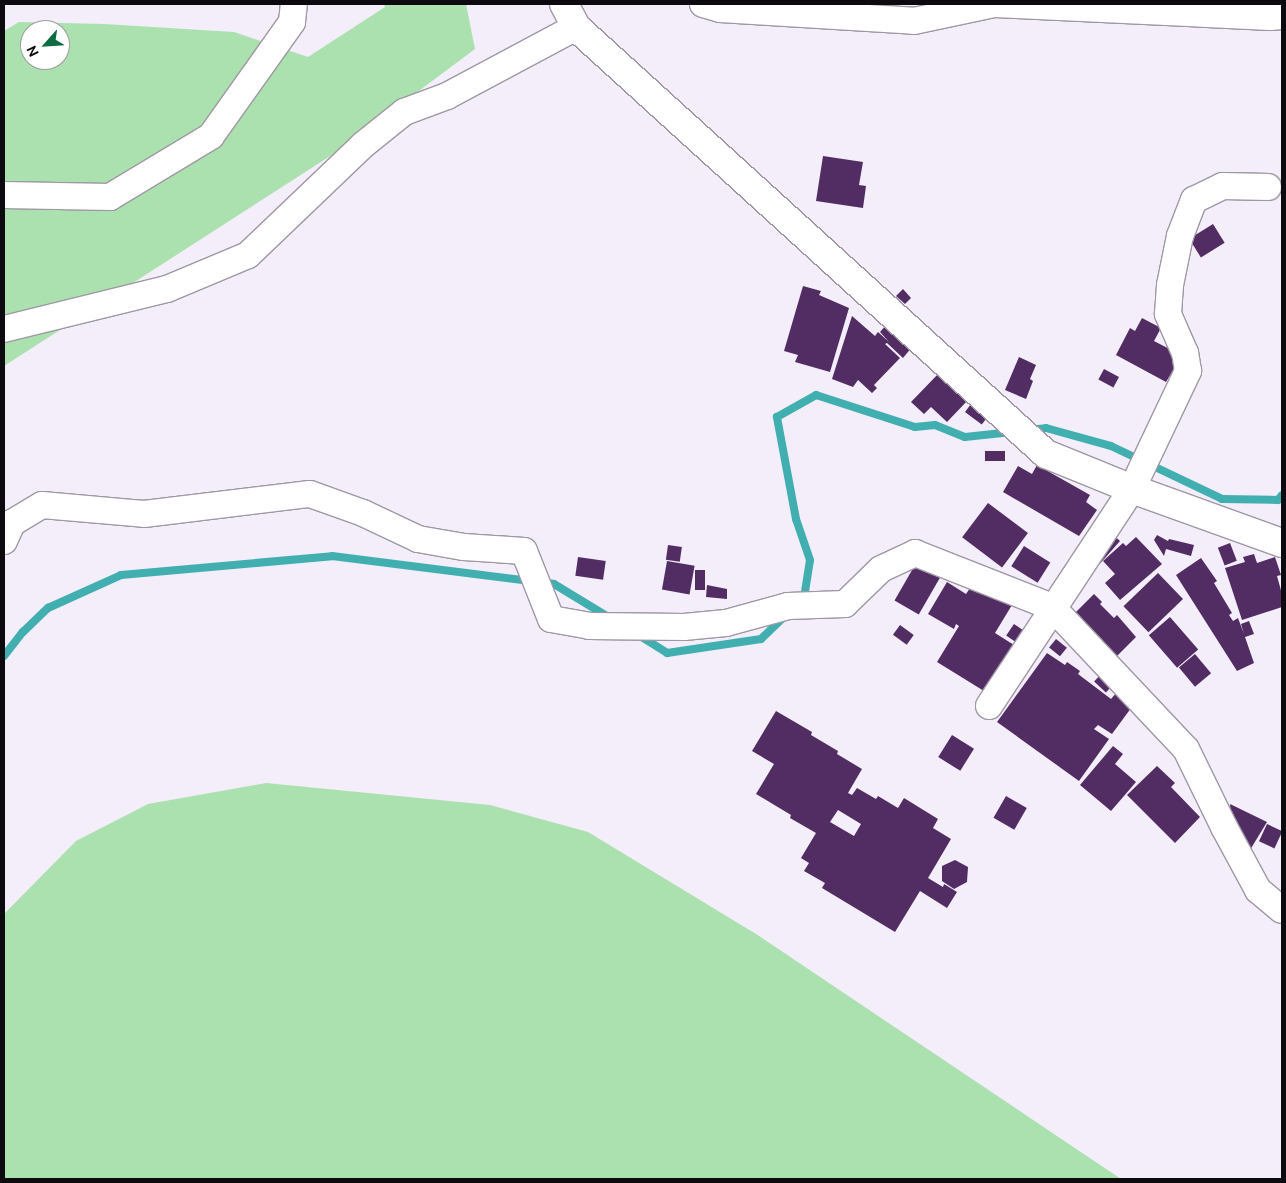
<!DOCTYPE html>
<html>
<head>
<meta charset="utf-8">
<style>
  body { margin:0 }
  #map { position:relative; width:1286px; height:1183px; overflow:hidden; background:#f4edfa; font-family:Ubuntu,sans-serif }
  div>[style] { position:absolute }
  .green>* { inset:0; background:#abe1ae }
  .stream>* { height:8px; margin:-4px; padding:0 4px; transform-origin:4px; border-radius:4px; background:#41afb0 }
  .building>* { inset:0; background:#522d63; transform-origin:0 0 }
  .roads { filter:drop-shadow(1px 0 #9f98a4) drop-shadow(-1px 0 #9f98a4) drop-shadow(0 1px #9f98a4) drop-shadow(0 -1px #9f98a4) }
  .minor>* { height:26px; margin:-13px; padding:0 13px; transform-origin:13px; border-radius:13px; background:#fff }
  .tertiary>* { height:28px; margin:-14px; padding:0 14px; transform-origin:14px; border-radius:14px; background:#fff }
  span { translate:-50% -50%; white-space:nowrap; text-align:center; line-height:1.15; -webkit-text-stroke:5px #fff; paint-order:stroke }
  .frame { position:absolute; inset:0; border:5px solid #0c0a0e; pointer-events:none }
  .north { position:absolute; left:20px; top:20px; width:50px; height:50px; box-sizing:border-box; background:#fff; border:1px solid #9e9d9f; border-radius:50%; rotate:244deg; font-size:14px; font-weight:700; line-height:20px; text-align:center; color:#0c0a0e }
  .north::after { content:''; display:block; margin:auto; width:18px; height:22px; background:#0d6c41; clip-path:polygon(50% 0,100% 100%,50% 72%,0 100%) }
</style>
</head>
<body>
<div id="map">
  <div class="green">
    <div style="clip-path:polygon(evenodd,384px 4px,466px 4px,475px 49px,341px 149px,4px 366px,4px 31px,19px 22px,104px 24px,234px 32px,308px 57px,385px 7px,384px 4px,30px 30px,60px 30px,60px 60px,30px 60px,30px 30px)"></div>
    <div style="clip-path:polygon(266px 783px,490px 805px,588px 832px,756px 934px,1121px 1179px,4px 1179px,4px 914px,76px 841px,148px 804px)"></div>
  </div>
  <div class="stream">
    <div style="left:1028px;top:430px;width:18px;rotate:-6deg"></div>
    <div style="left:1046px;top:428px;width:67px;rotate:15.5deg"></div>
    <div style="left:1111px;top:446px;width:123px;rotate:25.5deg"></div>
    <div style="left:1222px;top:499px;width:56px;rotate:1deg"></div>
    <div style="left:1278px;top:500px;width:6px;rotate:-51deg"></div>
    <div style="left:541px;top:582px;width:13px;rotate:9deg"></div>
    <div style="left:554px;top:584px;width:66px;rotate:31.3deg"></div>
    <div style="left:802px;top:600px;width:3px;rotate:-45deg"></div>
    <div style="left:804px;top:598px;width:38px;rotate:-81deg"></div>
    <div style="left:810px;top:560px;width:43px;rotate:-108.9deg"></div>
    <div style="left:796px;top:519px;width:104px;rotate:-100.6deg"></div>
    <div style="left:777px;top:417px;width:45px;rotate:-29.4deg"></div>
    <div style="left:816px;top:395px;width:104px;rotate:17.9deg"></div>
    <div style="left:915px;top:427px;width:20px;rotate:-6deg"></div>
    <div style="left:935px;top:425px;width:32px;rotate:22deg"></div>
    <div style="left:965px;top:437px;width:47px;rotate:-6.1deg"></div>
    <div style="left:637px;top:634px;width:36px;rotate:32deg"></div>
    <div style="left:667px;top:653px;width:95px;rotate:-8.5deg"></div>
    <div style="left:761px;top:639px;width:33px;rotate:-44deg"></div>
    <div style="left:4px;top:656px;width:31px;rotate:-52deg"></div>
    <div style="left:23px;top:632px;width:35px;rotate:-44deg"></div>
    <div style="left:48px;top:608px;width:80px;rotate:-24.3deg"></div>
    <div style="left:121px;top:575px;width:212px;rotate:-5.1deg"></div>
    <div style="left:332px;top:556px;width:200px;rotate:7.2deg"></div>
  </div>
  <div class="building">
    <div style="clip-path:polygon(823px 156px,863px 162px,859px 185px,866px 186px,863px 208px,816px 201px)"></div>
    <div style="left:1213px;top:224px;width:22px;height:28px;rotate:58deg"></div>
    <div style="clip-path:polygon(803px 286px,821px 291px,819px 295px,849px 308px,830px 372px,795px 362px,798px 355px,784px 351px)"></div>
    <div style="clip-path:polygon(903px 289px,911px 298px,905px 304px,896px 296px)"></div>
    <div style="clip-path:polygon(852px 316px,875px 336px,878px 332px,889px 342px,880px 332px,887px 324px,912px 347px,903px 358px,887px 343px,885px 344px,900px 358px,874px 385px,877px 388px,872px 393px,858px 380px,853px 387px,832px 379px)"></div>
    <div style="clip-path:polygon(1142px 318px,1161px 328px,1154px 341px,1181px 355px,1177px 384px,1168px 382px,1175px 367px,1166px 382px,1116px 355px,1130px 328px,1135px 331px)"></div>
    <div style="clip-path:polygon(1019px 357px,1036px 365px,1030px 379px,1033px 381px,1026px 399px,1005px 390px)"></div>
    <div style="left:1104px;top:369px;width:17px;height:12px;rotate:28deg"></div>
    <div style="clip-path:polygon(940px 372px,969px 399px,947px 422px,931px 407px,924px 414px,911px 402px)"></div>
    <div style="left:974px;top:400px;width:21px;height:15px;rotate:37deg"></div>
    <div style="left:1005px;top:451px;width:10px;height:20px;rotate:90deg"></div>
    <div style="clip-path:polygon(1037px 465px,1090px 495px,1086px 502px,1097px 510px,1079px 536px,1003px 492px,1018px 466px,1032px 474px)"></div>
    <div style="left:988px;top:503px;width:50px;height:43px;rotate:37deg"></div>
    <div style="clip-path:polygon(1112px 534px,1120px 541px,1097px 567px,1092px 562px)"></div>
    <div style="clip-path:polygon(1157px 535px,1168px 541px,1169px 539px,1194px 545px,1191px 556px,1166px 549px,1164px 556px,1154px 540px)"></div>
    <div style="clip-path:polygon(1136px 537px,1162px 564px,1120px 600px,1105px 583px,1115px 574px,1103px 561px,1123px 543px,1126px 546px)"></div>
    <div style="left:1230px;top:543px;width:19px;height:13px;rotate:69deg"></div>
    <div style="left:668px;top:545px;width:14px;height:15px;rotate:8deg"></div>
    <div style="left:1024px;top:546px;width:31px;height:24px;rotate:32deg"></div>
    <div style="clip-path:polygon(1254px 554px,1257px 563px,1275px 557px,1281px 575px,1277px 576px,1282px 594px,1282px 607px,1242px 620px,1225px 568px,1245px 562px,1243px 557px)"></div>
    <div style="left:578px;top:557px;width:28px;height:19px;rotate:8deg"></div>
    <div style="left:919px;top:558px;width:28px;height:49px;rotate:30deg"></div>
    <div style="clip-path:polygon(1201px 558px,1217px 581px,1214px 583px,1232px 613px,1229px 615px,1233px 621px,1238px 618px,1244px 634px,1241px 624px,1249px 621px,1254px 634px,1245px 637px,1254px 663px,1237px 671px,1176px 575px)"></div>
    <div style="left:667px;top:561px;width:28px;height:29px;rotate:10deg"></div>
    <div style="left:695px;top:570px;width:10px;height:20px"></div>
    <div style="left:1158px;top:573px;width:36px;height:48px;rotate:46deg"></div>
    <div style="clip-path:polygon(978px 576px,1015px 600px,995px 633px,1014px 645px,984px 691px,937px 662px,959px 626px,956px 624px,954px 629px,928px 614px,947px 582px,966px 594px)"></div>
    <div style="clip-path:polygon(707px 585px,727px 589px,727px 599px,706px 597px)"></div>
    <div style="clip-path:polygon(1094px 594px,1102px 602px,1100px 604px,1114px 618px,1117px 615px,1136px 637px,1117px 656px,1095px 632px,1091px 636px,1075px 613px)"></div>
    <div style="left:1170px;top:617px;width:43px;height:28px;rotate:49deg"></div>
    <div style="left:1014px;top:624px;width:11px;height:14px;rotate:34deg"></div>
    <div style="left:900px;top:625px;width:17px;height:12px;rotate:36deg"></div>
    <div style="left:1056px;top:639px;width:14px;height:11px;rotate:39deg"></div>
    <div style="clip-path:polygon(1047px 653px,1065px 665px,1067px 662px,1080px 671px,1078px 674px,1111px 699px,1117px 692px,1134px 704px,1112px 734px,1098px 725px,1094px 729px,1109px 739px,1079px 781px,997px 722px)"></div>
    <div style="left:1195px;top:654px;width:25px;height:21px;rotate:50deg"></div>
    <div style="left:1103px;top:672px;width:16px;height:13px;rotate:43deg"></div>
    <div style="clip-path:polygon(evenodd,776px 711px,812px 732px,811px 735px,838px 751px,837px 754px,862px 769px,848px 793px,852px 795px,857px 788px,876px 799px,878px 796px,898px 808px,904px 798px,938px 819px,933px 828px,951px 839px,928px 878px,943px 887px,944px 884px,957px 892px,947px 908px,920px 891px,895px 932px,822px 888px,825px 883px,804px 871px,809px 863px,801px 858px,816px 833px,790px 818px,791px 815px,756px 794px,774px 764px,752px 751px,776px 711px,838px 810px,861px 824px,854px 836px,830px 822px,838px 810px)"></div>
    <div style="left:952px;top:735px;width:26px;height:26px;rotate:32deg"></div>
    <div style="clip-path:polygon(1113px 746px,1123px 754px,1115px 764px,1136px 782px,1111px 811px,1080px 785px)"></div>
    <div style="clip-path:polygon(1157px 766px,1175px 783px,1171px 787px,1200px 817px,1175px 843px,1127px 795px)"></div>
    <div style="left:1006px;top:796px;width:24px;height:25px;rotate:30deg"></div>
    <div style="clip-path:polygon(1230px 804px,1267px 822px,1250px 850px,1233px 834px)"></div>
    <div style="left:1267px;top:824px;width:17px;height:19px;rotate:25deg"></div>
    <div style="clip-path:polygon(955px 860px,968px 867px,967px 882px,954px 889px,942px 881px,942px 866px)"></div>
  </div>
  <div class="roads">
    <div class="minor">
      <div style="left:703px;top:4px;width:18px;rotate:16deg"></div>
      <div style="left:720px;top:9px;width:194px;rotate:3.5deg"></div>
      <div style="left:914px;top:21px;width:83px;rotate:-11.9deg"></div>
      <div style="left:995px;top:4px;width:275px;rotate:2.7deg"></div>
      <div style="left:1270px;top:17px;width:12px;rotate:-5deg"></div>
      <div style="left:4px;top:195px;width:106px;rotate:1.1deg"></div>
      <div style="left:110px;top:197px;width:118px;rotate:-31.1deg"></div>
      <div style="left:211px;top:136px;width:140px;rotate:-54.6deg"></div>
      <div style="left:292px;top:22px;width:18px;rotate:-84deg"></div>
      <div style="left:4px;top:329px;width:168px;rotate:-13.8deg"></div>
      <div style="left:167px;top:289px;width:88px;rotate:-22.8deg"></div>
      <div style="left:248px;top:255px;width:159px;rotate:-43.7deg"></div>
      <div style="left:363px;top:145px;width:53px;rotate:-38.8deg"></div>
      <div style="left:404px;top:112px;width:46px;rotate:-20.4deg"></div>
      <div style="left:447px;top:96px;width:146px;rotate:-28.1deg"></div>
      <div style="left:4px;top:541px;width:20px;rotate:-66deg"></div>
      <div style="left:12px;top:523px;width:35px;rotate:-31deg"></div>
      <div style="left:42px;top:505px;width:102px;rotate:5deg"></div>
      <div style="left:144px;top:514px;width:167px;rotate:-6.9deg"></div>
      <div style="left:310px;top:494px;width:56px;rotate:19.7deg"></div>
      <div style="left:363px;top:513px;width:61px;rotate:25.3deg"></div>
      <div style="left:418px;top:539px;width:47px;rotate:9.9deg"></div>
      <div style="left:464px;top:547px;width:60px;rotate:3.8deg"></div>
      <div style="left:524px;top:551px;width:73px;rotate:68.3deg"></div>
      <div style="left:551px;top:619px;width:39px;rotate:10deg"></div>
      <div style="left:589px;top:626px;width:95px;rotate:0.6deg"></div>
      <div style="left:684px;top:627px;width:42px;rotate:-5.4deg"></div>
      <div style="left:726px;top:623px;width:64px;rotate:-15.3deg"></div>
      <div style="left:788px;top:606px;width:57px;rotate:-2deg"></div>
      <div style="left:845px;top:604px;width:50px;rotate:-44.2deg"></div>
      <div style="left:881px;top:569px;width:38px;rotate:-25deg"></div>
      <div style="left:915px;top:553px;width:147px;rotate:21.5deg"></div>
      <div style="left:1052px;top:607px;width:195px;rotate:46.7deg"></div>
      <div style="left:1186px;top:749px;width:87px;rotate:64deg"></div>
      <div style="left:1224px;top:827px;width:72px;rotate:61.6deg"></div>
      <div style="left:1258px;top:890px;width:31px;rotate:40deg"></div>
      <div style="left:989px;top:706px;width:260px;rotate:-56.6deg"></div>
      <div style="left:1132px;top:489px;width:131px;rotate:-64.6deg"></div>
      <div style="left:1188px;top:371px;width:18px;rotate:-99deg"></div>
      <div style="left:1185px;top:353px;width:43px;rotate:-113.6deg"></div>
      <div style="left:1168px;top:314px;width:29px;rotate:-86deg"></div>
      <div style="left:1170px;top:285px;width:50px;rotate:-78.5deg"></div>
      <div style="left:1180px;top:236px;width:39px;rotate:-69deg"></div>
      <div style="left:1194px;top:200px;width:32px;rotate:-26deg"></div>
      <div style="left:1223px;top:186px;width:45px;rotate:1.3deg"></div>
    </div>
    <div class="tertiary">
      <div style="left:564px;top:4px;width:26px;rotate:62deg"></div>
      <div style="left:576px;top:27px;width:635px;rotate:42.26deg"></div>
      <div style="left:1046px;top:454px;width:93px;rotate:22.1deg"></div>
      <div style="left:1132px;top:489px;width:159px;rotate:19.8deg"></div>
    </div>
  </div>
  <div class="frame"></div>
  <div class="north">N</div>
</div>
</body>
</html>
